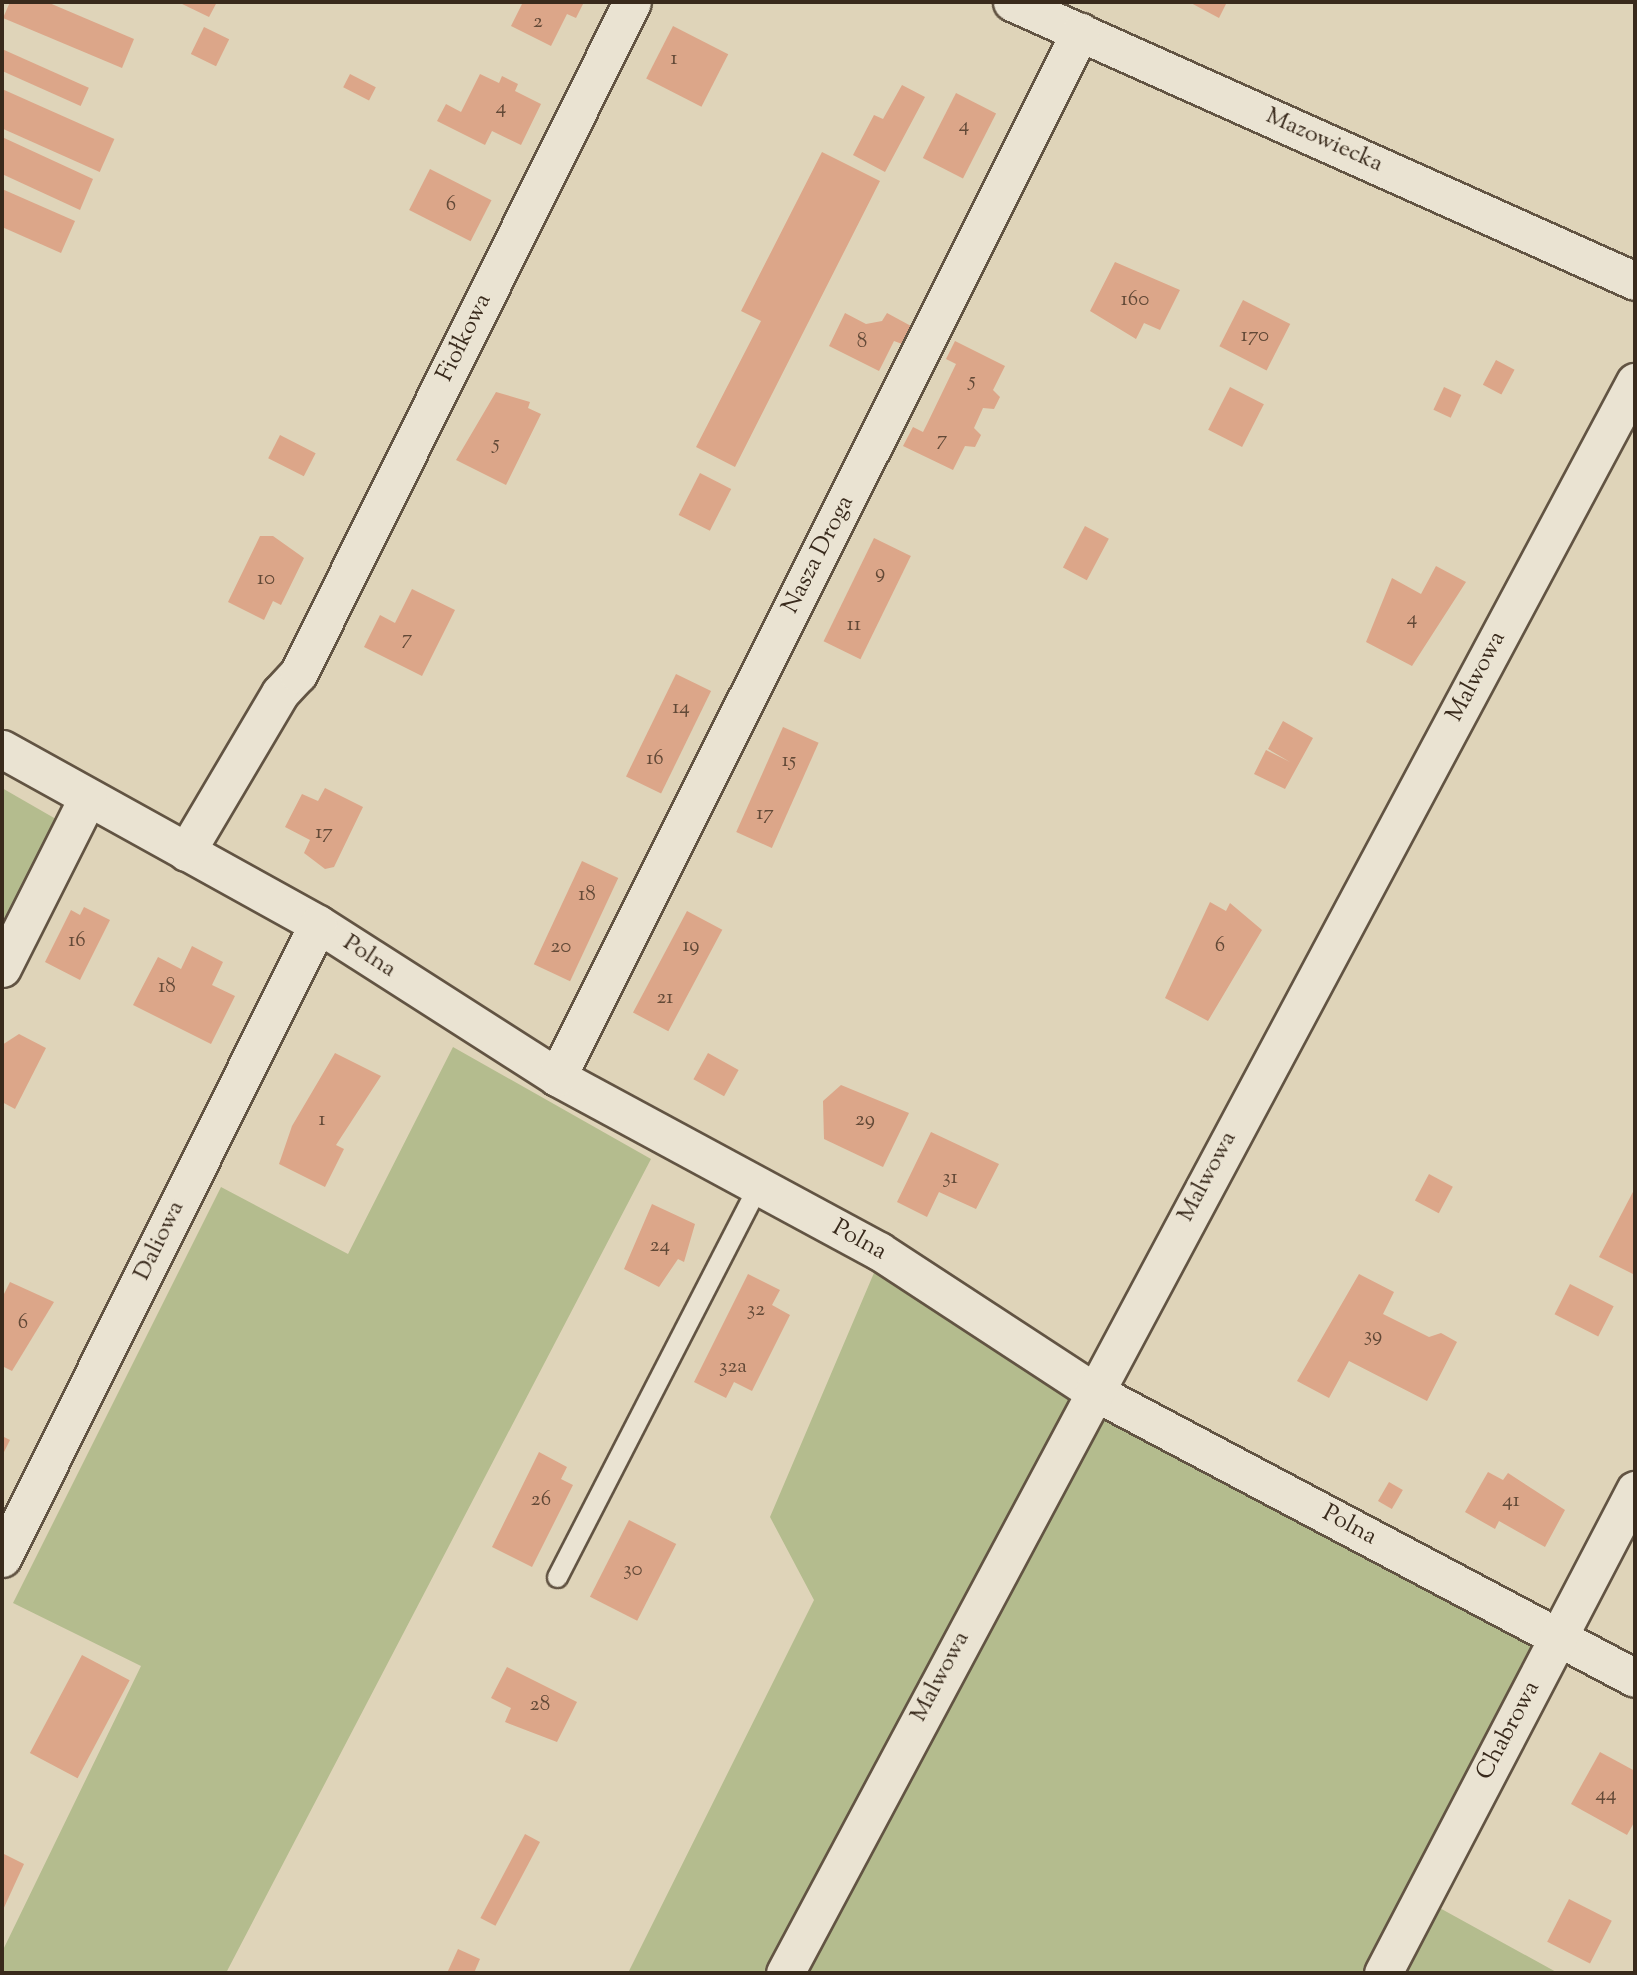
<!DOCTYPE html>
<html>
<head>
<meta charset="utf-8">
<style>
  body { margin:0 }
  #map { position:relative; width:1637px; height:1975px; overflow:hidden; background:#dfd4b9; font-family:"Sorts Mill Goudy",serif }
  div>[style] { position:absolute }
  .green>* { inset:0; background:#b4bc8e }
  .building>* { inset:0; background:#dca689; transform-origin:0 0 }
  .roads { filter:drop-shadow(2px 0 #625443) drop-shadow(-2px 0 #625443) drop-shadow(0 2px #625443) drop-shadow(0 -2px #625443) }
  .service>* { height:19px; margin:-9.5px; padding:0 9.5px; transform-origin:9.5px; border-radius:9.5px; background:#eae3d2 }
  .minor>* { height:37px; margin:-18.5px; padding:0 18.5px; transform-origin:18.5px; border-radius:18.5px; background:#eae3d2 }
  span { translate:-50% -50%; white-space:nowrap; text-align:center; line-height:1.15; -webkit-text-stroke:6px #eae3d2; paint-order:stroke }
  .number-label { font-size:21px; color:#624937 }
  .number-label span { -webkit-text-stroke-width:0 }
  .street-label { font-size:24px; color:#392a1c }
  .frame { position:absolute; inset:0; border:4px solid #392a1c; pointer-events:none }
</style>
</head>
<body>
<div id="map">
  <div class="green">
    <div style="clip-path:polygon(2px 788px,75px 830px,2px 976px)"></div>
    <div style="clip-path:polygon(453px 1047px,651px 1159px,226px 1973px,2px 1973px,2px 1952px,141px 1666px,13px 1603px,221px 1187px,348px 1254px)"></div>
    <div style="clip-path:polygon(888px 1240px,1102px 1381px,1568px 1626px,1427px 1901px,1558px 1973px,628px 1973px,814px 1600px,770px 1517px)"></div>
  </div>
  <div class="building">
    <div style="clip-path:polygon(10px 2px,47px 2px,134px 39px,122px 68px,3px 18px)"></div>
    <div style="clip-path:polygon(178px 2px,217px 2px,209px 17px)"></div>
    <div style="clip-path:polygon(523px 2px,584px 2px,576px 18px,567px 14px,551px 46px,511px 26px)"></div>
    <div style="clip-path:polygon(1189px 2px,1227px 2px,1219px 18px)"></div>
    <div style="left:673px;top:26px;width:62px;height:59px;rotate:27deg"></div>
    <div style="left:204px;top:27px;width:28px;height:30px;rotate:26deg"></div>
    <div style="left:2px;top:49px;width:95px;height:20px;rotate:24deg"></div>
    <div style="left:350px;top:74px;width:29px;height:15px;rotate:27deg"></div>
    <div style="clip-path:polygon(480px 74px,499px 83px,502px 76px,518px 84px,515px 91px,541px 104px,521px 145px,492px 131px,485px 145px,437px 121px,446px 104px,461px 112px)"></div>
    <div style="clip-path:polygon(902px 85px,925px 97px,885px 172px,853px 155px,874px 115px,883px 119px)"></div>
    <div style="left:2px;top:89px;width:123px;height:36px;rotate:24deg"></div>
    <div style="left:956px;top:93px;width:45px;height:73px;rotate:27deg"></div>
    <div style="clip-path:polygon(2px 137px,93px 179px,80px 210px,2px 174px)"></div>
    <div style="clip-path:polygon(822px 152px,880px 181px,735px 467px,696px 447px,761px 321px,741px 311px)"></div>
    <div style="left:430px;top:169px;width:69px;height:46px;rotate:27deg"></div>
    <div style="clip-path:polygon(2px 189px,75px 221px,61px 253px,2px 227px)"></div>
    <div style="clip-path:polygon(1115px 262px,1180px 290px,1160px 330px,1144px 323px,1136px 339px,1090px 311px)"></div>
    <div style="left:1243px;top:300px;width:53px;height:52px;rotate:27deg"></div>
    <div style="clip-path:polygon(845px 313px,866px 324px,882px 321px,887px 313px,911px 326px,902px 344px,894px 341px,879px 371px,829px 346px)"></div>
    <div style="clip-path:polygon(955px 341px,1005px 366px,993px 390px,1000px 397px,994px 409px,983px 408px,974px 428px,981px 435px,975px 447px,965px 446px,953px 470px,903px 446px,913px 427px,923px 432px,927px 424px,956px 364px,946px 359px)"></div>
    <div style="left:1496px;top:360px;width:21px;height:28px;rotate:28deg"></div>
    <div style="left:1230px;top:387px;width:38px;height:48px;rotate:27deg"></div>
    <div style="left:1444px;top:387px;width:19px;height:25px;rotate:25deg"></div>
    <div style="clip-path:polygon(496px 392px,530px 402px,528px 408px,541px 414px,506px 485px,456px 460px)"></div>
    <div style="left:280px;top:435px;width:40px;height:26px;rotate:27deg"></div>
    <div style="left:700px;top:473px;width:35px;height:47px;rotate:27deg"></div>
    <div style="left:1085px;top:526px;width:27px;height:47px;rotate:28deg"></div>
    <div style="clip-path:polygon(260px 536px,273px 536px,304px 558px,281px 605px,273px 601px,264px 620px,228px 602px)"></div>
    <div style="left:874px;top:538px;width:41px;height:115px;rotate:26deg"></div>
    <div style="clip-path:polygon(1436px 566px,1466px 582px,1412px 666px,1366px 642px,1392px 578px,1421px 594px)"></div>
    <div style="clip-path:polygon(412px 589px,455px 610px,422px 676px,364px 647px,380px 615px,395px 623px)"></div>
    <div style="left:676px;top:674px;width:39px;height:114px;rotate:26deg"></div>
    <div style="clip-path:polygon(1283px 721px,1313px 738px,1285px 789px,1254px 774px,1266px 750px,1290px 762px,1268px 749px)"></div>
    <div style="left:783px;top:727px;width:39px;height:115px;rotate:24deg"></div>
    <div style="clip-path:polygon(325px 788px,363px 807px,334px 867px,325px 869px,304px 853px,310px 840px,285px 827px,302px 794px,318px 801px)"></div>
    <div style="left:582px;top:861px;width:40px;height:114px;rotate:25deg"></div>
    <div style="clip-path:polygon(1210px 902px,1226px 911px,1230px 903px,1262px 930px,1208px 1021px,1165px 998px)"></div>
    <div style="clip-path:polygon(84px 907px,110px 920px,80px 980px,45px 962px,71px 910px,80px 915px)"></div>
    <div style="left:687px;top:911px;width:40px;height:115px;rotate:28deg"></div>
    <div style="clip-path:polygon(192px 946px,223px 962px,212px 985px,235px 996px,211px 1044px,133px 1005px,158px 957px,181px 969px)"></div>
    <div style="clip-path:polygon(19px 1034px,46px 1048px,15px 1109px,2px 1102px,2px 1045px)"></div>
    <div style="clip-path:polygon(335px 1053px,381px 1076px,336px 1145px,344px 1149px,325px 1187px,279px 1164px,292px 1126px)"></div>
    <div style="left:708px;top:1053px;width:35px;height:30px;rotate:29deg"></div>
    <div style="clip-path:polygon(841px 1085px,909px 1113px,883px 1167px,824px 1139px,823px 1101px)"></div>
    <div style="clip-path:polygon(931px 1132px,999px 1164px,976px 1209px,939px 1192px,927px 1217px,897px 1202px)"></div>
    <div style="left:1429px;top:1174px;width:27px;height:30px;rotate:28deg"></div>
    <div style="clip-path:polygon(1635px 1188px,1635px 1275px,1599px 1257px)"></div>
    <div style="clip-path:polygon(652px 1204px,695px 1224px,684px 1262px,678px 1259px,659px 1287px,624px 1269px)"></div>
    <div style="clip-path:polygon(748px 1274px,780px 1290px,772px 1305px,790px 1315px,752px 1391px,734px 1382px,726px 1398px,694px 1382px)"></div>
    <div style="clip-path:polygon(1359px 1274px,1394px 1292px,1383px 1314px,1429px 1337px,1441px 1333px,1457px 1342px,1427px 1401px,1349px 1361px,1329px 1398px,1297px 1381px)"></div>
    <div style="clip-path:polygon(10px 1282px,54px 1302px,12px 1371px,2px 1366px,2px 1298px)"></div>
    <div style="left:1570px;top:1284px;width:49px;height:34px;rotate:27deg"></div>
    <div style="clip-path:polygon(2px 1436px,10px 1440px,2px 1456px)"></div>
    <div style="clip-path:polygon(539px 1452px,567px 1467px,561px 1479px,573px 1485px,532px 1567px,492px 1547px)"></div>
    <div style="clip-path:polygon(1488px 1472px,1503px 1480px,1508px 1473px,1565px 1510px,1545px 1547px,1499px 1521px,1495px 1529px,1465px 1512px)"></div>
    <div style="left:1389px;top:1482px;width:16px;height:22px;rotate:30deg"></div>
    <div style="left:629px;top:1520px;width:53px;height:86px;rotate:27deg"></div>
    <div style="left:82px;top:1655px;width:54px;height:111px;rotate:28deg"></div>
    <div style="clip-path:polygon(507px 1667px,577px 1702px,557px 1742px,505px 1722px,511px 1708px,491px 1698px)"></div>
    <div style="clip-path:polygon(1600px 1752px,1635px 1771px,1635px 1821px,1627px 1835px,1571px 1804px)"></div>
    <div style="left:525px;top:1834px;width:17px;height:95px;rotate:28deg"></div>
    <div style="clip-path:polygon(2px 1853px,24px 1864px,2px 1912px)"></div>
    <div style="left:1569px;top:1899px;width:48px;height:48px;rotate:27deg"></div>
    <div style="clip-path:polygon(458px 1949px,480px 1959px,474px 1973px,447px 1973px)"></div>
  </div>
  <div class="roads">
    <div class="service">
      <div style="left:557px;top:1577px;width:440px;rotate:-62.8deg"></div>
    </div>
    <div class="minor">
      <div style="left:1012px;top:2px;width:683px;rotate:24.12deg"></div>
      <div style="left:2px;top:749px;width:361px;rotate:29deg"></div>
      <div style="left:318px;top:924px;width:284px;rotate:32.6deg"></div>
      <div style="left:557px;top:1077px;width:366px;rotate:28.4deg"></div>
      <div style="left:879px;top:1251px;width:256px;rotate:33.2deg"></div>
      <div style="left:1093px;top:1391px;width:613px;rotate:27.9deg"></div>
      <div style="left:186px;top:852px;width:185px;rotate:-59.4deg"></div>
      <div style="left:280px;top:693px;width:26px;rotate:-47deg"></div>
      <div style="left:298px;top:674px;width:750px;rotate:-63.57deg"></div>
      <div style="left:2px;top:968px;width:191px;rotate:-63.3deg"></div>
      <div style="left:557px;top:1077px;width:1169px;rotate:-63.41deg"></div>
      <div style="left:2px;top:1558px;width:708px;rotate:-63.51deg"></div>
      <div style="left:785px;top:1973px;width:1804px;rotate:-61.89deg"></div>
      <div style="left:1383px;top:1973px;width:545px;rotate:-62.45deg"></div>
    </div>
  </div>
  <div class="number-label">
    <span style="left:538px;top:22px">2</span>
    <span style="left:674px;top:59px">1</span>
    <span style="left:501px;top:108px">4</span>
    <span style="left:964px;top:126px">4</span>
    <span style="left:451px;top:205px">6</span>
    <span style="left:1135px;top:300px">160</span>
    <span style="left:1255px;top:336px">170</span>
    <span style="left:862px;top:342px">8</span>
    <span style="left:972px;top:381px">5</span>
    <span style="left:942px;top:440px">7</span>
    <span style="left:496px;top:444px">5</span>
    <span style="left:880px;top:573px">9</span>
    <span style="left:266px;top:579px">10</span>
    <span style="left:1412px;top:619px">4</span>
    <span style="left:854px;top:625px">11</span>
    <span style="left:407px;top:639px">7</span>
    <span style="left:681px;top:708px">14</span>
    <span style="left:655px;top:759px">16</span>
    <span style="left:789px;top:761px">15</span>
    <span style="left:765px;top:814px">17</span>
    <span style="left:324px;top:833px">17</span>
    <span style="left:587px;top:895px">18</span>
    <span style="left:77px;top:941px">16</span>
    <span style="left:691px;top:946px">19</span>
    <span style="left:1220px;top:946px">6</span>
    <span style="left:561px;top:947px">20</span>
    <span style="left:167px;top:987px">18</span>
    <span style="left:665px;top:998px">21</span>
    <span style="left:322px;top:1120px">1</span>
    <span style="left:865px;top:1120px">29</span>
    <span style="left:950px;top:1178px">31</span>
    <span style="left:660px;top:1246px">24</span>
    <span style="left:756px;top:1310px">32</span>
    <span style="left:23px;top:1323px">6</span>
    <span style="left:1373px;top:1336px">39</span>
    <span style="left:733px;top:1367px">32a</span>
    <span style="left:541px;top:1500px">26</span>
    <span style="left:1511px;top:1501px">41</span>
    <span style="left:633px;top:1570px">30</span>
    <span style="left:540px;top:1705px">28</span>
    <span style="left:1606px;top:1795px">44</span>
  </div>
  <div class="street-label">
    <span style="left:1324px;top:141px;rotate:24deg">Mazowiecka</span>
    <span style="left:465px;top:338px;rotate:-64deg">Fiołkowa</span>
    <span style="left:819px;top:555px;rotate:-63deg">Nasza Droga</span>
    <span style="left:1477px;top:677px;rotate:-62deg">Malwowa</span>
    <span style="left:369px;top:957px;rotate:33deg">Polna</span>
    <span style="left:1208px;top:1177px;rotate:-62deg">Malwowa</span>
    <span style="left:160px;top:1241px;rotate:-64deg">Daliowa</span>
    <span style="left:859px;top:1241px;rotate:29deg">Polna</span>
    <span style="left:1349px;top:1526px;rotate:28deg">Polna</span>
    <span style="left:941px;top:1677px;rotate:-62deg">Malwowa</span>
    <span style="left:1509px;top:1731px;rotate:-62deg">Chabrowa</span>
  </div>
  <div class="frame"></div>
</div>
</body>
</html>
